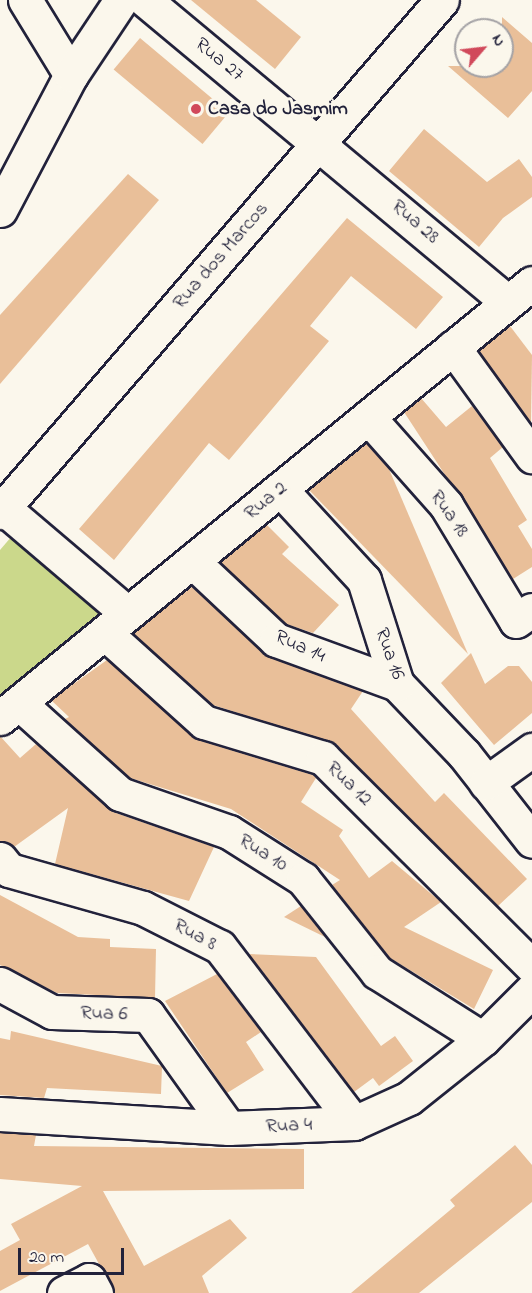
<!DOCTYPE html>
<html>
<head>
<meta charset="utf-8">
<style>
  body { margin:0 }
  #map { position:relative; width:532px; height:1293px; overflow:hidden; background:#fbf7ec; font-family:"Indie Flower",sans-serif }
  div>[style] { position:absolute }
  .green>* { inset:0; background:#cbd88b }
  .building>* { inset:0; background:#e9bf99; transform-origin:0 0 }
  .roads { filter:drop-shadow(2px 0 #22223b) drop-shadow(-2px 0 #22223b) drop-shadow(0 2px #22223b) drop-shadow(0 -2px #22223b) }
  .street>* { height:33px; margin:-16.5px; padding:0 16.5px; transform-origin:16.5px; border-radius:16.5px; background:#fbf7ec }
  .dots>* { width:16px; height:16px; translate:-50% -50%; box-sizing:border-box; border:3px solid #fbf7ec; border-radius:50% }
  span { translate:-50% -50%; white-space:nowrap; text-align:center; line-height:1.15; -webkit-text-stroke:6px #fbf7ec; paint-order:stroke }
  .street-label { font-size:20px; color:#22223b }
  .poi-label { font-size:20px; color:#22223b; font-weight:700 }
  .left { translate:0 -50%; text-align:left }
  .north { position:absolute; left:454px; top:18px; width:60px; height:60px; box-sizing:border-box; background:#fbf7ec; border:2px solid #a4a2a5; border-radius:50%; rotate:62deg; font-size:16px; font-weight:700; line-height:24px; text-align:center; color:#22223b }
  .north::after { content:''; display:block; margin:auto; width:21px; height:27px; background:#d1495b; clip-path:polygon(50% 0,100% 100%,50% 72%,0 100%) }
  .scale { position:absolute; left:18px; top:1248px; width:106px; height:27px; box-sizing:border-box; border:3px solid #22223b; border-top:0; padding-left:8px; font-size:18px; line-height:21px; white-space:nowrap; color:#22223b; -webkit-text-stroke:4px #fbf7ec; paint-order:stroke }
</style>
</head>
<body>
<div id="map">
  <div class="green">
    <div style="clip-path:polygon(12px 536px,102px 613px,0 695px,0 550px)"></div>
  </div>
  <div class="building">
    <div style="clip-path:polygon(191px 0,256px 0,301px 37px,275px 69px)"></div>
    <div style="clip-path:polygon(502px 17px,532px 43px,532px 91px,508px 118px,448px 66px,502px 66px)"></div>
    <div style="left:140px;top:38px;width:116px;height:41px;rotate:40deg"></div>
    <div style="clip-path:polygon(424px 129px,487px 182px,519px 159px,532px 177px,532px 197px,503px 218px,479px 247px,389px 171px)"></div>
    <div style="clip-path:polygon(128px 174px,159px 200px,0 384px,0 315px)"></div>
    <div style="clip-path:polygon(347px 218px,443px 297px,416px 329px,351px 276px,310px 326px,329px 341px,278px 402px,229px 460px,209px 443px,114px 560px,79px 529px)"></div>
    <div style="clip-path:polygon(510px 326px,532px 355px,531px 423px,479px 351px)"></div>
    <div style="clip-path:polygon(421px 398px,446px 427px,472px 406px,503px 447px,490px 458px,527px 520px,518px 526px,532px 549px,532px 567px,513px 579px,404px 412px)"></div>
    <div style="clip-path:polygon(366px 443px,389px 469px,468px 654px,309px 490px)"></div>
    <div style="clip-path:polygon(266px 524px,289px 547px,282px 554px,339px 605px,313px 633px,286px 624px,220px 562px)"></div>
    <div style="clip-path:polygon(192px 587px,269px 657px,363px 691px,351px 709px,435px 802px,444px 793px,527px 879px,498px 906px,336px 744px,213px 705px,133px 633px)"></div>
    <div style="clip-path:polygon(471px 653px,485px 684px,508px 666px,519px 666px,532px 682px,532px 713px,494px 745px,441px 683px)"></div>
    <div style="clip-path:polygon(107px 660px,198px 740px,313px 775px,316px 778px,301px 802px,343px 830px,339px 836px,369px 878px,392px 861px,441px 902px,404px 927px,493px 970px,474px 1009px,390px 958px,332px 885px,340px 880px,231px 809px,130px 778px,65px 719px,69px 717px,51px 700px)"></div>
    <div style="clip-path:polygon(0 736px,20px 758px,36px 744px,113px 812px,214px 847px,189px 901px,55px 864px,68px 808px,14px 847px,0 841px)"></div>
    <div style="clip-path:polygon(0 895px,78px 937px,110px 939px,110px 947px,156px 949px,155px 998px,57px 993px,0 965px)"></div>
    <div style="clip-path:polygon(301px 906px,325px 937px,284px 917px)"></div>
    <div style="clip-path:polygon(249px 954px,316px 957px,381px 1046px,395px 1036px,413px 1061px,379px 1086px,373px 1078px,354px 1092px)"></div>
    <div style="clip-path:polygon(217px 974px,261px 1032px,246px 1042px,264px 1070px,227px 1093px,165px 1001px)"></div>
    <div style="clip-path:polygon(11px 1031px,162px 1066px,161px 1094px,47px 1088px,44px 1098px,0 1095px,0 1038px,10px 1040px)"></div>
    <div style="clip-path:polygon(0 1133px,36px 1135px,34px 1146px,304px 1149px,304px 1189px,103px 1191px,144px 1266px,230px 1219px,247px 1238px,202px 1276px,209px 1293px,115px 1293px,88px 1244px,0 1291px,0 1251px,20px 1240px,11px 1224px,82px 1186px,0 1179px)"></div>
    <div style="clip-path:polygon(515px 1145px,532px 1165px,532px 1202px,419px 1293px,351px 1293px,455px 1206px,450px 1200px)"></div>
  </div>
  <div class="roads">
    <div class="street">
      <div style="left:25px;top:0;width:88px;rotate:58.5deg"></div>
      <div style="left:145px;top:0;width:472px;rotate:39.8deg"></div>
      <div style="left:0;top:210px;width:153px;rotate:-62.3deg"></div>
      <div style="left:71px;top:75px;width:90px;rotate:-56.3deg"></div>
      <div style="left:453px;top:347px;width:135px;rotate:54.1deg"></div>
      <div style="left:368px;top:417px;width:118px;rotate:48.4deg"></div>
      <div style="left:446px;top:505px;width:135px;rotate:58.9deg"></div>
      <div style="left:516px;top:621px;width:19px;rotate:-35deg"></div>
      <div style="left:280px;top:489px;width:124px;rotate:47.3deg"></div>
      <div style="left:364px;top:580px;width:109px;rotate:72.4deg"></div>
      <div style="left:397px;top:684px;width:97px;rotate:46.3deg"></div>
      <div style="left:464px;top:754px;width:110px;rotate:52deg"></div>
      <div style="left:0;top:505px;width:167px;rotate:40.4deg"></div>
      <div style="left:0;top:512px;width:676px;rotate:-49.2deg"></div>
      <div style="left:192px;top:561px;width:115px;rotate:43.2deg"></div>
      <div style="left:276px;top:640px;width:129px;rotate:20deg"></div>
      <div style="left:105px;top:633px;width:133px;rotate:42deg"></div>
      <div style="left:204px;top:722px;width:124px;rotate:16.8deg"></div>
      <div style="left:323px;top:758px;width:295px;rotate:44.9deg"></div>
      <div style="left:19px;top:703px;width:136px;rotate:42deg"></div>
      <div style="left:120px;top:794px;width:115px;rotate:19.2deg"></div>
      <div style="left:229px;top:832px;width:88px;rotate:32.4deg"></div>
      <div style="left:303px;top:879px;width:119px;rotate:51.5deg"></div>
      <div style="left:377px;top:972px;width:125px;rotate:32.3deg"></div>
      <div style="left:0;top:718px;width:687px;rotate:-39.27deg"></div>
      <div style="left:486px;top:783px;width:57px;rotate:-35.7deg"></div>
      <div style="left:0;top:859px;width:14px;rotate:51deg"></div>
      <div style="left:9px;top:870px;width:139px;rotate:15.8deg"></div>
      <div style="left:143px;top:908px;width:86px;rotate:26.9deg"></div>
      <div style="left:220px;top:947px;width:221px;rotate:52.7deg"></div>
      <div style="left:0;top:984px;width:59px;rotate:28.3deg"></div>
      <div style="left:52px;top:1012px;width:96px;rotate:1.8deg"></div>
      <div style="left:148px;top:1015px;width:139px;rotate:54.4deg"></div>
      <div style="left:0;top:1114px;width:229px;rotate:3.5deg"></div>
      <div style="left:229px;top:1128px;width:125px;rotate:-2.3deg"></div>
      <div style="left:354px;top:1123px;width:60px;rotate:-24.4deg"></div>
      <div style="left:409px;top:1098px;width:95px;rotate:-38.6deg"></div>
      <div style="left:483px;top:1039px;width:69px;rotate:-45deg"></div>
      <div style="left:64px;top:1293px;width:28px;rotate:-27deg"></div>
      <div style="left:89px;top:1280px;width:15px;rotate:62deg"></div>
    </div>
  </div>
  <div class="dots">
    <div style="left:196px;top:109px;background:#d1495b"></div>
  </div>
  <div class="street-label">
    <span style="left:219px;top:60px;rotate:39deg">Rua 27</span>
    <span style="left:415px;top:222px;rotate:41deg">Rua 28</span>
    <span style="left:221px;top:256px;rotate:-49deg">Rua dos Marcos</span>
    <span style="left:266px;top:501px;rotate:-39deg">Rua 2</span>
    <span style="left:449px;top:514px;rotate:55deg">Rua 18</span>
    <span style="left:300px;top:647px;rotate:24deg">Rua 14</span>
    <span style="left:389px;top:654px;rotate:70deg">Rua 16</span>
    <span style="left:349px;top:784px;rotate:44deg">Rua 12</span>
    <span style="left:263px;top:853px;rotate:32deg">Rua 10</span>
    <span style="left:195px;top:935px;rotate:29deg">Rua 8</span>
    <span style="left:104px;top:1014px;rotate:2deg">Rua 6</span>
    <span style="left:289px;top:1126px;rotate:-2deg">Rua 4</span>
  </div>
  <div class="poi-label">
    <span class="left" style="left:208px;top:109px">Casa do Jasmim</span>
  </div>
  <div class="north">N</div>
  <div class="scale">20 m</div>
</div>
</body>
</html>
